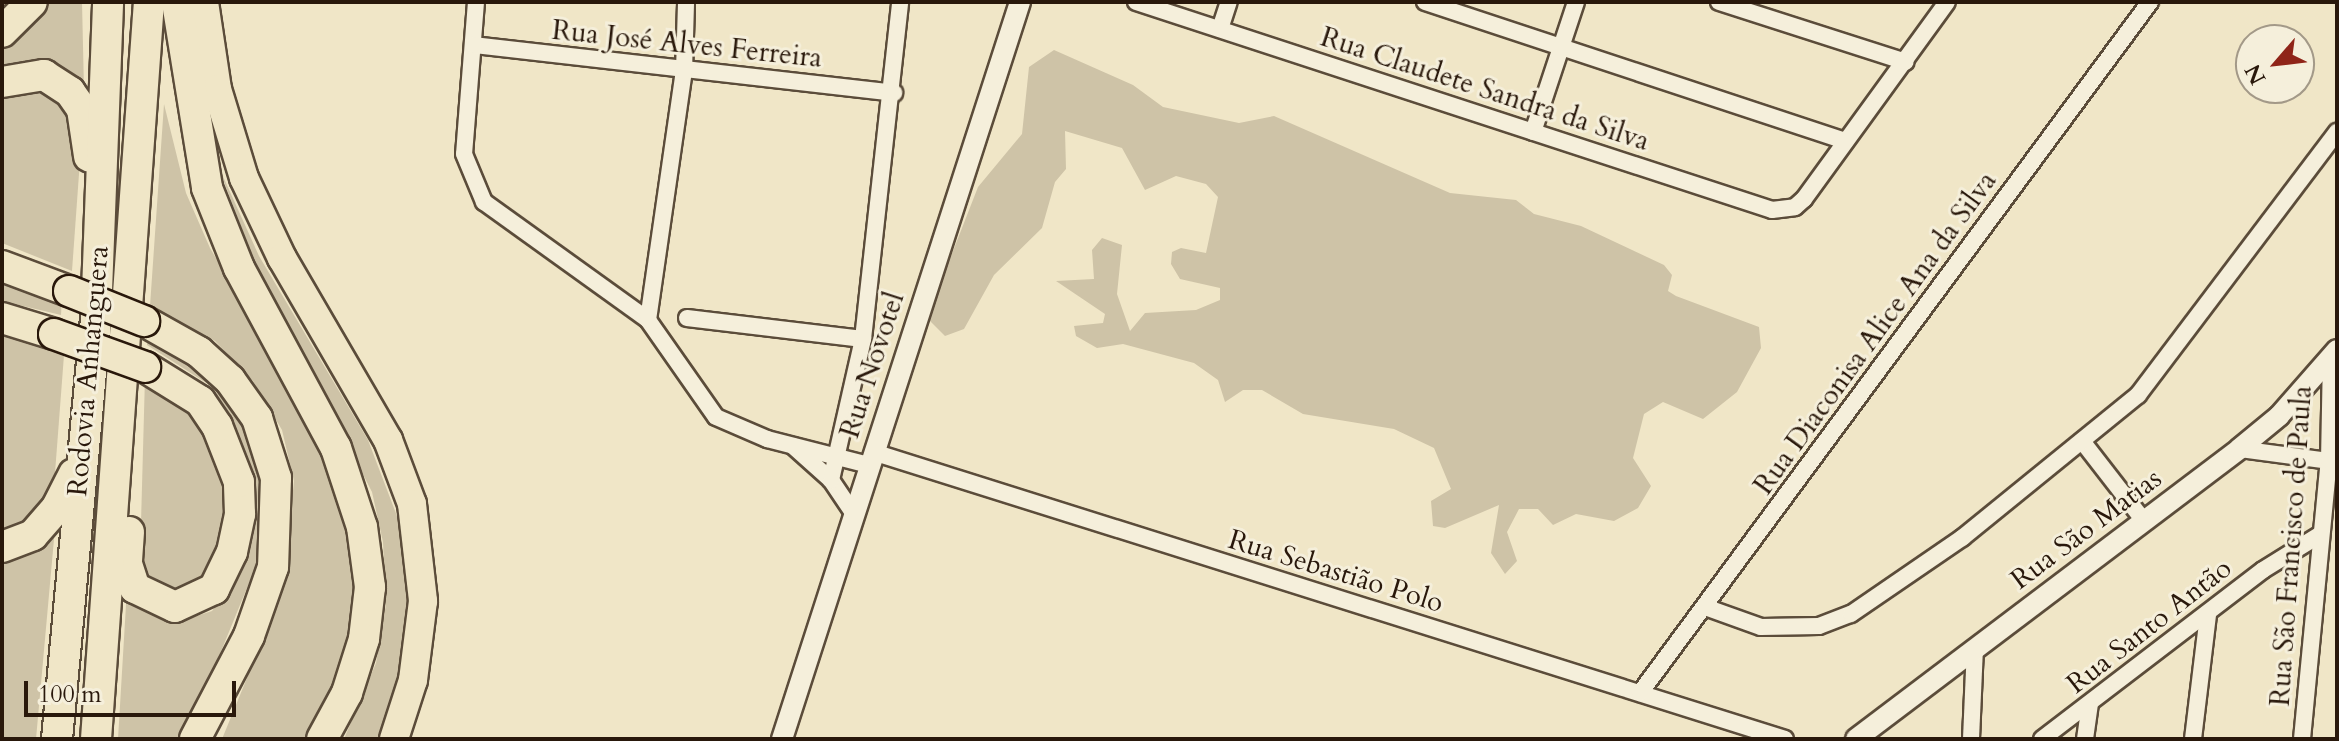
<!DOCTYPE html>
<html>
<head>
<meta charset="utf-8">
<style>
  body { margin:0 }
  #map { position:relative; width:2339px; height:741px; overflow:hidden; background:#f0e6c7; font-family:Cardo,serif }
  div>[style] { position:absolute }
  .green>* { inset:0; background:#cec3a7 }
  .roads { filter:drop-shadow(2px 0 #5b4c3a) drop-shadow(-2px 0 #5b4c3a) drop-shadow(0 2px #5b4c3a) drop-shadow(0 -2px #5b4c3a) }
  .minor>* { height:16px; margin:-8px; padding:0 8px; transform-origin:8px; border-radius:8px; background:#f5efdb }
  .tertiary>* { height:20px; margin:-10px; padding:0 10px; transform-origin:10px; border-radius:10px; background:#f5efdb }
  .trunk>* { height:28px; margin:-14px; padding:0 14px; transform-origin:14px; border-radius:14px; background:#f0e6c7 }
  .motorway>* { height:30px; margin:-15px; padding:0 15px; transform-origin:15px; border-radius:15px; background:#f0e6c7 }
  .bridges { filter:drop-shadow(2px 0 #29180b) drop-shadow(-2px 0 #29180b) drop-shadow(0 2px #29180b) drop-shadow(0 -2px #29180b) }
  .motorway-bridge>* { height:30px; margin:-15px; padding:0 15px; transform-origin:15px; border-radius:15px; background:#f0e6c7 }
  span { translate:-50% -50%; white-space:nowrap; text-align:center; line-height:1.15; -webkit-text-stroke:6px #f5efdb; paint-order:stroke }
  .street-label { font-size:28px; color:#29180b }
  .frame { position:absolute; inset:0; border:4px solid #29180b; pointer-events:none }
  .north { position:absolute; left:2235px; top:24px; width:80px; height:80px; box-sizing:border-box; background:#f5efdb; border:2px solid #a39988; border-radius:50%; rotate:242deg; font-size:22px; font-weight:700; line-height:32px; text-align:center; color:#29180b }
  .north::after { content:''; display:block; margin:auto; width:28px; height:36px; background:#8f2418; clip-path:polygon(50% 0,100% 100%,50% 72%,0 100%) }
  .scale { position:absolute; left:24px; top:681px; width:212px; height:36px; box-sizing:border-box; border:4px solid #29180b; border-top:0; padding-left:10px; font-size:24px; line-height:28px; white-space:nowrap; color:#29180b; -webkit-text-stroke:6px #f5efdb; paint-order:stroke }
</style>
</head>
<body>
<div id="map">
  <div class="green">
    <div style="clip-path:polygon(47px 2px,82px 2px,84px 90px,2px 71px,2px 44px)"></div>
    <div style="clip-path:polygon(1054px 50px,1133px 85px,1163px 107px,1239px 123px,1274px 116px,1450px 193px,1516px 200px,1534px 214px,1581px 226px,1664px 265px,1672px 275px,1668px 291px,1676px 296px,1759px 327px,1761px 348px,1737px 392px,1703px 419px,1663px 402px,1644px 414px,1633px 458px,1651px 486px,1638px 508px,1614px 521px,1576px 514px,1553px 525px,1538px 509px,1519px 509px,1507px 532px,1517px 561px,1505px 574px,1491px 553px,1499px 505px,1445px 528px,1433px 526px,1431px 501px,1451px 489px,1434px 448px,1394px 429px,1303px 414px,1262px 390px,1243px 390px,1225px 402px,1218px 380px,1194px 363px,1123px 344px,1097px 348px,1076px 336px,1074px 326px,1103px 323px,1105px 314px,1056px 281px,1094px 279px,1092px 250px,1102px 238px,1122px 245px,1117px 294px,1130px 331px,1145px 313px,1196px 310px,1220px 300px,1220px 288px,1180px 279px,1171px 264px,1172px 252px,1181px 248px,1206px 253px,1218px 197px,1206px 184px,1176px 176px,1145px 190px,1122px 148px,1065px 131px,1066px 169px,1055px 182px,1042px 228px,994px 275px,964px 329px,945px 336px,920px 311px,946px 269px,978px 187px,1022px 134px,1029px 67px)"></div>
    <div style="clip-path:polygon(41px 82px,63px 95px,80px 160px,72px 271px,2px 243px,2px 91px)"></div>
    <div style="clip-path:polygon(164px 104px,186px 193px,210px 248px,316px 429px,352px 528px,357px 608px,339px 686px,308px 739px,222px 739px,283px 590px,294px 481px,282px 430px,253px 381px,215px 341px,150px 306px)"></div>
    <div style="clip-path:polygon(216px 161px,259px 256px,368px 440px,405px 537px,409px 609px,401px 676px,381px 739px,344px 739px,376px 663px,386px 604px,383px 542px,372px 492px,253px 258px)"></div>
    <div style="clip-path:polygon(2px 276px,62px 297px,61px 315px,2px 301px)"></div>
    <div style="clip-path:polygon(148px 328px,221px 377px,266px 465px,265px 544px,185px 739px,118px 739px,127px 588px,181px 621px,212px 611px,243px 568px,253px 532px,253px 476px,231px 415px,211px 386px,147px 345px)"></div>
    <div style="clip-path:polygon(2px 330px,64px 355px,54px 486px,40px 513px,2px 539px)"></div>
    <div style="clip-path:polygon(145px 377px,172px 390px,209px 431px,232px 512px,215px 571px,185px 594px,145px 580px,140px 559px)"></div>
    <div style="clip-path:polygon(55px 528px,36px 739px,2px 739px,2px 559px)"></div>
  </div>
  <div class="roads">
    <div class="minor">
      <div style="left:476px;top:2px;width:152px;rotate:94.5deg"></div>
      <div style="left:464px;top:154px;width:52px;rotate:67.4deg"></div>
      <div style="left:484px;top:202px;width:202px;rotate:35.7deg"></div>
      <div style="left:648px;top:320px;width:118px;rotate:55deg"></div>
      <div style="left:716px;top:417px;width:56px;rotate:23.3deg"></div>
      <div style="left:767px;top:439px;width:105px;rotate:14.3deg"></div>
      <div style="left:1136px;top:2px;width:669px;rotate:18.11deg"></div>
      <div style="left:1772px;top:210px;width:23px;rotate:-7deg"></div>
      <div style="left:1795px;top:207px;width:12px;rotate:-42deg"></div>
      <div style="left:1804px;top:199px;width:243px;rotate:-54deg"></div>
      <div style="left:1425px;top:2px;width:443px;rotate:18.3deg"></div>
      <div style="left:1719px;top:2px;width:196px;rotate:17.8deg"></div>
      <div style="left:1220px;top:29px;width:28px;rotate:-72deg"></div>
      <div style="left:474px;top:45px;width:423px;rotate:6.5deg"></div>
      <div style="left:1533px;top:132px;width:137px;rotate:-71.7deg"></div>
      <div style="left:687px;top:318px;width:177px;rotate:6.8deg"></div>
      <div style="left:648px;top:320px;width:252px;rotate:-81.8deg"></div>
      <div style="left:684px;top:71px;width:69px;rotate:-88.3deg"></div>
      <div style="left:2082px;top:441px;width:101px;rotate:52.2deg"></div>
      <div style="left:793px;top:446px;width:51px;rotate:41.8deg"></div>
      <div style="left:831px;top:480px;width:40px;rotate:56deg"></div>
      <div style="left:2239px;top:449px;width:99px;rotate:7.6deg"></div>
      <div style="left:873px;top:452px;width:956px;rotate:17.47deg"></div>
      <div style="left:831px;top:480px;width:145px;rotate:-77.2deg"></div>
      <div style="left:863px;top:339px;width:339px;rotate:-83.7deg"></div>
      <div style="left:1705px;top:607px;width:59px;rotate:19.7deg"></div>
      <div style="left:1761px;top:627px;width:58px;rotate:-1deg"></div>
      <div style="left:1819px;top:626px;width:34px;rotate:-21deg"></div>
      <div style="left:1851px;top:614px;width:135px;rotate:-34.4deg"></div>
      <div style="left:1962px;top:538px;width:227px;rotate:-39.1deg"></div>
      <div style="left:2138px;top:395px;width:330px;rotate:-52.9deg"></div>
      <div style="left:1640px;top:693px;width:859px;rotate:-53.57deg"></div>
      <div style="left:1971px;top:739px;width:91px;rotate:-87.5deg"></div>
      <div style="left:2042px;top:739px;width:278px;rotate:-37.4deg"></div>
      <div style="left:2263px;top:570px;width:68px;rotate:-31.8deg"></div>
      <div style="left:2085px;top:739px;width:35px;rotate:-82deg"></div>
      <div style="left:2193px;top:739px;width:125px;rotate:-83.1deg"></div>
      <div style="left:2302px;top:739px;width:279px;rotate:-84.5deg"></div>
      <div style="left:2329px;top:461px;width:104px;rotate:-88.9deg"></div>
    </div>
    <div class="tertiary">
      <div style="left:782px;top:739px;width:774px;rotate:-72.1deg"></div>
      <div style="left:1856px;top:739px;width:480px;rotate:-37.1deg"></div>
      <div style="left:2239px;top:449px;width:52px;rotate:-39.5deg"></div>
      <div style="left:2279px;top:416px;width:88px;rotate:-48.7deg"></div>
    </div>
    <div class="trunk">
      <div style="left:204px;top:2px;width:88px;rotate:81.5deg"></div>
      <div style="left:217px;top:89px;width:93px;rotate:73.1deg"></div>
      <div style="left:244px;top:178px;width:89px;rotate:64.6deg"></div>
      <div style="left:282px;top:258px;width:211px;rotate:59.8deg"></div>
      <div style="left:388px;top:440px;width:68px;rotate:69.4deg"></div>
      <div style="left:412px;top:504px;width:98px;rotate:83.5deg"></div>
      <div style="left:423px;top:601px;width:80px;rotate:97.2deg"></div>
      <div style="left:413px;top:680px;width:62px;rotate:107.9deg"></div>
    </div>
    <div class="motorway">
      <div style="left:177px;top:2px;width:188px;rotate:80.8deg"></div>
      <div style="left:207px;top:188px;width:86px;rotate:68.2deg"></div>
      <div style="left:239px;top:268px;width:204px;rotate:61.7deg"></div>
      <div style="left:336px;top:448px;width:83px;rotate:71.8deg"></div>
      <div style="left:362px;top:527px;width:61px;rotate:82.4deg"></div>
      <div style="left:370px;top:587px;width:52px;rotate:96.6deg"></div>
      <div style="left:364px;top:639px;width:57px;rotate:107.5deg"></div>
      <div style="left:347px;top:693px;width:52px;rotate:118.5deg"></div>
      <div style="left:2px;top:32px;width:42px;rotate:-45deg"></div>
      <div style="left:2px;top:82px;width:43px;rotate:-9.5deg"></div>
      <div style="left:44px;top:75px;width:31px;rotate:33deg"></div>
      <div style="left:70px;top:92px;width:21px;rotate:55deg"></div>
      <div style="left:82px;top:109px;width:48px;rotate:81.5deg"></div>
      <div style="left:2px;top:266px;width:72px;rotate:20.5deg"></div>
      <div style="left:2px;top:318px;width:54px;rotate:17.1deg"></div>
      <div style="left:144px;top:321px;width:63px;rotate:29.4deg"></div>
      <div style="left:199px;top:352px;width:42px;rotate:42.1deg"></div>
      <div style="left:230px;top:380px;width:47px;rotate:54.6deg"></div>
      <div style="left:257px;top:418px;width:63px;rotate:72.4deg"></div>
      <div style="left:276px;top:478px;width:89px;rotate:91.9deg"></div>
      <div style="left:273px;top:567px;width:73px;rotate:109.2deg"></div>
      <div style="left:249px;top:636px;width:116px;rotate:117.7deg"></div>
      <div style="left:129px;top:532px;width:32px;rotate:94deg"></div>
      <div style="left:127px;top:564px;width:25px;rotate:72deg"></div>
      <div style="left:135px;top:588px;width:44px;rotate:25.4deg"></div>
      <div style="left:175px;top:607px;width:43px;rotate:-24.8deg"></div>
      <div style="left:214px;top:589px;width:41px;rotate:-64.1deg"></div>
      <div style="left:232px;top:552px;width:39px;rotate:-78deg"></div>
      <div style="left:240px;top:514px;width:32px;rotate:-92deg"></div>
      <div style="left:239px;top:482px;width:60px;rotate:-111.4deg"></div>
      <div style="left:217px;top:426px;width:30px;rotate:-124deg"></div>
      <div style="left:200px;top:401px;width:65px;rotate:-148.3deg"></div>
      <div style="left:2px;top:547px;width:33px;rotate:-21deg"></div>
      <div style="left:33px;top:535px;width:37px;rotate:-49deg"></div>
      <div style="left:57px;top:507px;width:37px;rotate:-63deg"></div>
      <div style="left:57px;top:739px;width:424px;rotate:-84.7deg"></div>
      <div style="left:96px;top:317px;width:315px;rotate:-87.8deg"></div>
      <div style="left:96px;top:739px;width:739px;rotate:-85.89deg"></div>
    </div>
  </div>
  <div class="bridges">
    <div class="motorway-bridge">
      <div style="left:69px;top:291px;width:81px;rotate:21.8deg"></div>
      <div style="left:54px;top:334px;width:97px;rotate:19.9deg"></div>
    </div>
  </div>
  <div class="street-label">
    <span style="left:687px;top:44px;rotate:6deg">Rua José Alves Ferreira</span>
    <span style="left:1485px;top:89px;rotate:18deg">Rua Claudete Sandra da Silva</span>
    <span style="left:1875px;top:333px;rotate:-54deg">Rua Diaconisa Alice Ana da Silva</span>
    <span style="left:872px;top:365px;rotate:-72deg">Rua Novotel</span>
    <span style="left:88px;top:371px;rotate:-85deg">Rodovia Anhanguera</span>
    <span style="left:2086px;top:529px;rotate:-37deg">Rua São Matias</span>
    <span style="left:2291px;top:546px;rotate:-86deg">Rua São Francisco de Paula</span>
    <span style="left:1336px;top:571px;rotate:17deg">Rua Sebastião Polo</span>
    <span style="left:2149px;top:626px;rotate:-38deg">Rua Santo Antão</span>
  </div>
  <div class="frame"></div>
  <div class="north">N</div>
  <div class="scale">100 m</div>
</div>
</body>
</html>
